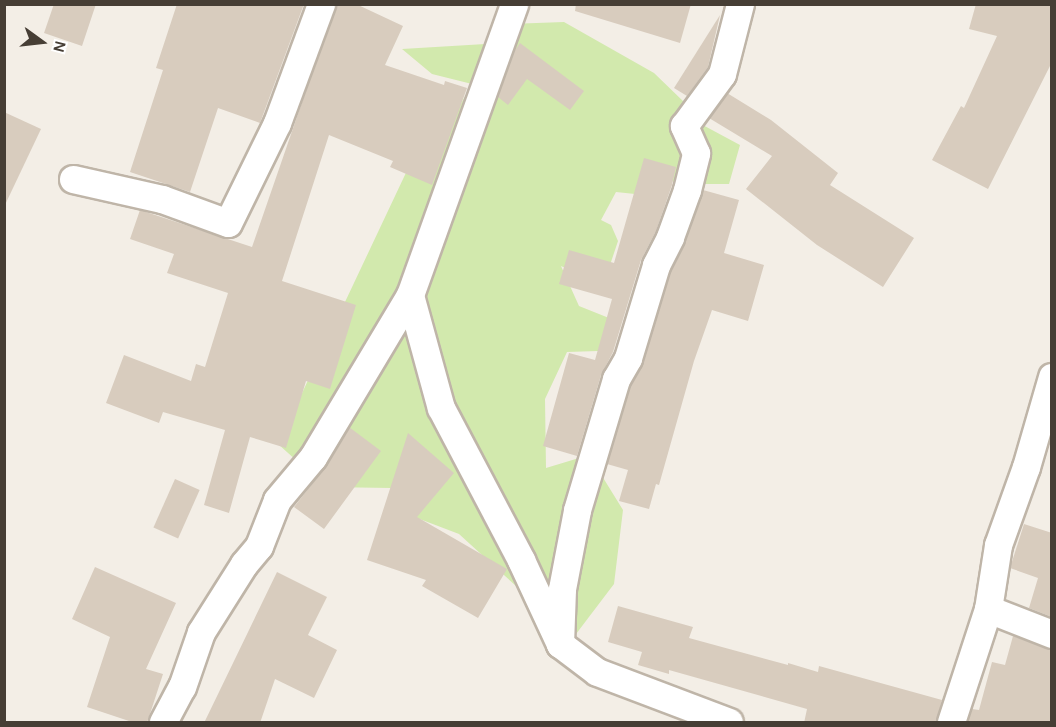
<!DOCTYPE html>
<html>
<head>
<meta charset="utf-8">
<style>
  body { margin:0 }
  #map { position:relative; width:1056px; height:727px; overflow:hidden; background:#f3eee6; font-family:Karla,sans-serif }
  div>[style] { position:absolute }
  .green>* { inset:0; background:#d2e9ad }
  .building>* { inset:0; background:#d8ccbe; transform-origin:0 0 }
  .roads { filter:drop-shadow(2px 0 #bfb5a8) drop-shadow(-2px 0 #bfb5a8) drop-shadow(0 2px #bfb5a8) drop-shadow(0 -2px #bfb5a8) }
  .minor>* { height:27px; margin:-13.5px; padding:0 13.5px; transform-origin:13.5px; border-radius:13.5px; background:#fff }
  span { translate:-50% -50%; white-space:nowrap; text-align:center; line-height:1.15; -webkit-text-stroke:4.5px #fff; paint-order:stroke }
  .frame { position:absolute; inset:0; border:6px solid #463e35; pointer-events:none }
  .north { position:absolute; left:12px; top:12px; width:60px; height:60px; -webkit-text-stroke:4px #fff; paint-order:stroke; rotate:105deg; font-size:16px; font-weight:700; line-height:24px; text-align:center; color:#463e35 }
  .north::after { content:''; display:block; margin:auto; width:21px; height:27px; background:#463e35; clip-path:polygon(50% 0,100% 100%,50% 72%,0 100%) }
</style>
</head>
<body>
<div id="map">
  <div class="green">
    <div style="clip-path:polygon(564px 22px,654px 73px,684px 102px,699px 123px,740px 145px,729px 184px,677px 184px,651px 167px,635px 194px,616px 192px,601px 220px,611px 225px,618px 241px,611px 262px,585px 277px,561px 266px,579px 306px,609px 318px,598px 351px,567px 352px,545px 399px,546px 468px,589px 455px,623px 510px,614px 584px,573px 638px,459px 534px,417px 518px,391px 488px,326px 487px,278px 444px,412px 160px,459px 107px,472px 84px,432px 74px,402px 49px,502px 43px,509px 24px)"></div>
  </div>
  <div class="building">
    <div style="clip-path:polygon(54px 4px,96px 4px,82px 46px,44px 33px)"></div>
    <div style="clip-path:polygon(177px 4px,304px 4px,260px 123px,218px 108px,190px 192px,130px 172px,163px 70px,156px 68px)"></div>
    <div style="clip-path:polygon(336px 4px,356px 4px,403px 26px,385px 65px,444px 85px,445px 81px,467px 88px,432px 185px,390px 167px,393px 161px,329px 135px,282px 281px,356px 305px,330px 389px,306px 381px,286px 448px,250px 437px,229px 513px,204px 505px,225px 430px,163px 412px,159px 423px,106px 403px,124px 355px,191px 381px,196px 364px,205px 367px,228px 293px,167px 273px,174px 254px,130px 239px,140px 210px,252px 247px)"></div>
    <div style="clip-path:polygon(576px 4px,691px 4px,680px 43px,575px 11px)"></div>
    <div style="clip-path:polygon(976px 4px,1052px 4px,1052px 62px,988px 189px,932px 160px,961px 106px,964px 108px,997px 36px,969px 29px)"></div>
    <div style="clip-path:polygon(720px 15px,708px 67px,687px 96px,674px 88px)"></div>
    <div style="clip-path:polygon(520px 43px,584px 91px,570px 110px,527px 79px,508px 105px,498px 97px,513px 53px)"></div>
    <div style="clip-path:polygon(727px 93px,771px 120px,838px 173px,830px 185px,914px 238px,883px 287px,817px 245px,746px 189px,772px 156px,709px 118px)"></div>
    <div style="clip-path:polygon(4px 112px,41px 129px,4px 207px)"></div>
    <div style="clip-path:polygon(644px 158px,676px 167px,672px 185px,656px 231px,641px 260px,613px 352px,601px 375px,577px 456px,543px 446px,569px 353px,595px 360px,612px 299px,559px 284px,569px 250px,614px 263px)"></div>
    <div style="clip-path:polygon(703px 190px,739px 200px,724px 253px,764px 265px,748px 321px,712px 310px,694px 361px,659px 485px,656px 484px,649px 509px,619px 501px,628px 470px,607px 464px,631px 385px,643px 363px,671px 271px,685px 242px)"></div>
    <div style="clip-path:polygon(349px 427px,381px 451px,324px 529px,294px 507px,327px 465px)"></div>
    <div style="clip-path:polygon(408px 433px,454px 473px,417px 517px,507px 569px,478px 618px,422px 586px,426px 580px,367px 560px)"></div>
    <div style="left:175px;top:479px;width:27px;height:53px;rotate:24deg"></div>
    <div style="clip-path:polygon(1024px 524px,1052px 533px,1052px 617px,1029px 608px,1038px 578px,1010px 568px)"></div>
    <div style="clip-path:polygon(95px 567px,176px 603px,146px 669px,163px 674px,147px 723px,135px 723px,87px 707px,110px 637px,72px 619px)"></div>
    <div style="clip-path:polygon(277px 572px,327px 597px,308px 635px,337px 650px,314px 698px,275px 679px,260px 723px,204px 723px)"></div>
    <div style="clip-path:polygon(618px 606px,693px 627px,689px 638px,788px 665px,788px 663px,818px 672px,819px 666px,942px 700px,936px 723px,804px 723px,807px 709px,669px 670px,669px 674px,638px 665px,642px 652px,608px 642px)"></div>
    <div style="clip-path:polygon(1013px 636px,1052px 649px,1052px 723px,967px 723px,972px 709px,979px 710px,992px 662px,1005px 665px)"></div>
  </div>
  <div class="roads">
    <div class="minor">
      <div style="left:73px;top:179px;width:91px;rotate:12.7deg"></div>
      <div style="left:162px;top:199px;width:70px;rotate:20deg"></div>
      <div style="left:228px;top:223px;width:111px;rotate:-63.9deg"></div>
      <div style="left:277px;top:123px;width:127px;rotate:-69.7deg"></div>
      <div style="left:410px;top:295px;width:117px;rotate:74.7deg"></div>
      <div style="left:441px;top:408px;width:172px;rotate:62.2deg"></div>
      <div style="left:521px;top:560px;width:93px;rotate:65.1deg"></div>
      <div style="left:560px;top:644px;width:46px;rotate:37.1deg"></div>
      <div style="left:597px;top:672px;width:141px;rotate:20.7deg"></div>
      <div style="left:988px;top:609px;width:69px;rotate:21.3deg"></div>
      <div style="left:560px;top:644px;width:55px;rotate:-87.9deg"></div>
      <div style="left:562px;top:589px;width:80px;rotate:-79.2deg"></div>
      <div style="left:577px;top:510px;width:137px;rotate:-73.4deg"></div>
      <div style="left:616px;top:379px;width:24px;rotate:-60deg"></div>
      <div style="left:628px;top:358px;width:97px;rotate:-73.2deg"></div>
      <div style="left:656px;top:265px;width:31px;rotate:-63deg"></div>
      <div style="left:670px;top:237px;width:50px;rotate:-70.1deg"></div>
      <div style="left:687px;top:190px;width:38px;rotate:-76deg"></div>
      <div style="left:696px;top:153px;width:30px;rotate:-114deg"></div>
      <div style="left:684px;top:126px;width:64px;rotate:-53.8deg"></div>
      <div style="left:722px;top:74px;width:72px;rotate:-75.6deg"></div>
      <div style="left:163px;top:722px;width:40px;rotate:-62deg"></div>
      <div style="left:182px;top:687px;width:58px;rotate:-70.9deg"></div>
      <div style="left:201px;top:632px;width:80px;rotate:-57.7deg"></div>
      <div style="left:244px;top:564px;width:23px;rotate:-50deg"></div>
      <div style="left:259px;top:546px;width:49px;rotate:-68.6deg"></div>
      <div style="left:277px;top:500px;width:56px;rotate:-50.1deg"></div>
      <div style="left:313px;top:457px;width:189px;rotate:-59.1deg"></div>
      <div style="left:410px;top:295px;width:309px;rotate:-70.3deg"></div>
      <div style="left:951px;top:722px;width:119px;rotate:-71.9deg"></div>
      <div style="left:988px;top:609px;width:65px;rotate:-81.1deg"></div>
      <div style="left:998px;top:545px;width:83px;rotate:-70.3deg"></div>
      <div style="left:1026px;top:467px;width:94px;rotate:-73.9deg"></div>
    </div>
  </div>
  <div class="frame"></div>
  <div class="north">N</div>
</div>
</body>
</html>
